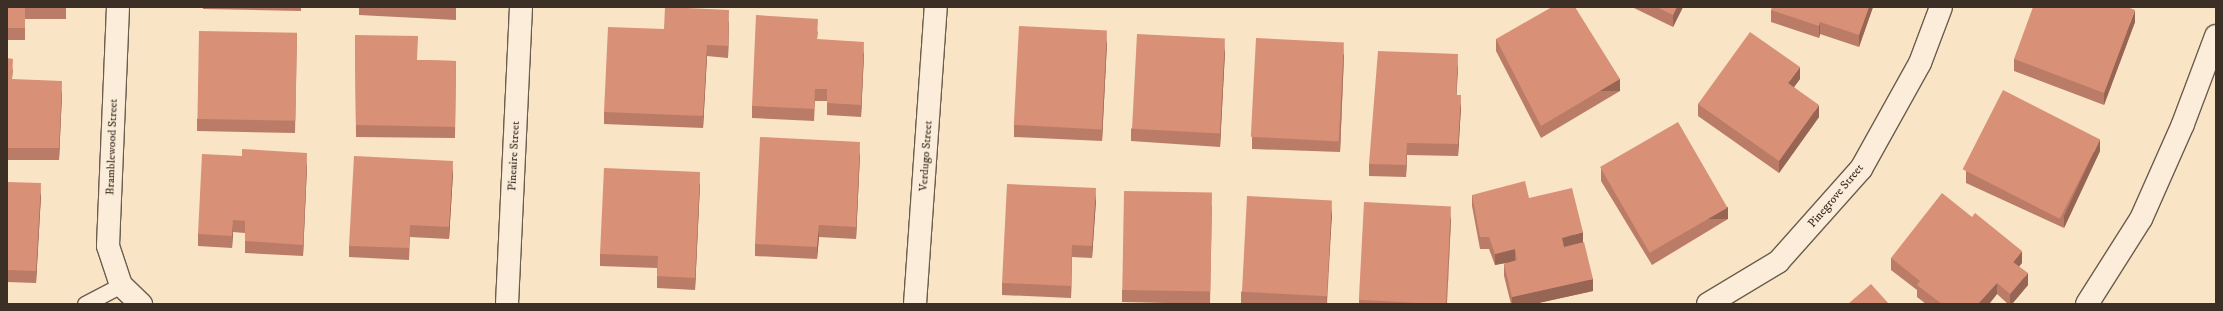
<!DOCTYPE html>
<html>
<head>
<meta charset="utf-8">
<style>
  body { margin:0 }
  #map { position:relative; width:2223px; height:311px; overflow:hidden; background:#f9e4c5; font-family:"IM FELL DW Pica",serif }
  div>[style] { position:absolute }
  .roads { filter:drop-shadow(1px 0 #6b5d4e) drop-shadow(-1px 0 #6b5d4e) drop-shadow(0 1px #6b5d4e) drop-shadow(0 -1px #6b5d4e) }
  .lane>* { height:15px; margin:-7.5px; padding:0 7.5px; transform-origin:7.5px; border-radius:7.5px; background:#fbedd9 }
  .street>* { height:22px; margin:-11px; padding:0 11px; transform-origin:11px; border-radius:11px; background:#fbedd9 }
  .secondary>* { height:22px; margin:-11px; padding:0 11px; transform-origin:11px; border-radius:11px; background:#fbedd9 }
  .wall>* { inset:0; background:#ba7c66 }
  .shaded-wall>* { inset:0; background:#976553; transform-origin:0 0 }
  .building>* { inset:0; background:#d89077; transform-origin:0 0 }
  span { translate:-50% -50%; white-space:nowrap; text-align:center; line-height:1.15; -webkit-text-stroke:4px #fbedd9; paint-order:stroke }
  .street-label { font-size:12px; color:#3c3026 }
  .frame { position:absolute; inset:0; border:8px solid #3c3026; pointer-events:none }
</style>
</head>
<body>
<div id="map">
  <div class="roads">
    <div class="lane">
      <div style="left:85px;top:304px;width:41px;rotate:-27.8deg"></div>
    </div>
    <div class="street">
      <div style="left:118px;top:7px;width:239px;rotate:92.4deg"></div>
      <div style="left:108px;top:246px;width:41px;rotate:71.6deg"></div>
      <div style="left:121px;top:285px;width:28px;rotate:44deg"></div>
      <div style="left:507px;top:304px;width:297px;rotate:-87.3deg"></div>
      <div style="left:915px;top:304px;width:298px;rotate:-86deg"></div>
      <div style="left:1708px;top:304px;width:82px;rotate:-31deg"></div>
      <div style="left:1778px;top:262px;width:125px;rotate:-48.3deg"></div>
      <div style="left:1861px;top:169px;width:121px;rotate:-60.9deg"></div>
      <div style="left:1920px;top:63px;width:60px;rotate:-69.4deg"></div>
    </div>
    <div class="secondary">
      <div style="left:2087px;top:304px;width:101px;rotate:-57.6deg"></div>
      <div style="left:2141px;top:219px;width:104px;rotate:-66.1deg"></div>
      <div style="left:2183px;top:124px;width:94px;rotate:-69.4deg"></div>
    </div>
  </div>
  <div class="wall">
    <div style="clip-path:polygon(7px 7px,66px 7px,66px 19px,25px 19px,25px 40px,7px 40px)"></div>
    <div style="clip-path:polygon(203px 7px,301px 7px,301px 11px,203px 9px)"></div>
    <div style="clip-path:polygon(359px 7px,456px 7px,456px 20px,359px 15px)"></div>
    <div style="clip-path:polygon(1634px 7px,1683px 7px,1673px 27px,1634px 8px)"></div>
    <div style="clip-path:polygon(1873px 7px,1859px 47px,1820px 34px,1819px 38px,1771px 22px,1771px 10px)"></div>
    <div style="clip-path:polygon(729px 22px,728px 58px,707px 56px,703px 128px,604px 124px,604px 112px,664px 29px)"></div>
    <div style="clip-path:polygon(2135px 22px,2104px 105px,2014px 71px,2014px 59px)"></div>
    <div style="clip-path:polygon(818px 31px,817px 39px,864px 53px,861px 117px,827px 115px,827px 101px,815px 101px,814px 121px,752px 118px,752px 106px)"></div>
    <div style="clip-path:polygon(297px 33px,295px 133px,197px 131px,197px 119px)"></div>
    <div style="clip-path:polygon(355px 35px,417px 60px,456px 61px,455px 138px,356px 137px)"></div>
    <div style="clip-path:polygon(1496px 39px,1620px 91px,1541px 138px,1496px 51px)"></div>
    <div style="clip-path:polygon(1107px 42px,1102px 141px,1014px 137px,1014px 125px)"></div>
    <div style="clip-path:polygon(1225px 51px,1220px 147px,1131px 141px,1131px 129px)"></div>
    <div style="clip-path:polygon(1344px 54px,1340px 152px,1252px 149px,1252px 137px)"></div>
    <div style="clip-path:polygon(7px 58px,13px 70px,12px 79px,62px 93px,59px 160px,7px 160px)"></div>
    <div style="clip-path:polygon(1458px 66px,1456px 95px,1461px 107px,1458px 156px,1407px 155px,1406px 177px,1369px 176px,1369px 164px)"></div>
    <div style="clip-path:polygon(1800px 79px,1794px 87px,1819px 117px,1779px 173px,1698px 116px,1698px 104px)"></div>
    <div style="clip-path:polygon(2100px 151px,2064px 228px,1966px 183px,1966px 171px)"></div>
    <div style="clip-path:polygon(860px 154px,856px 239px,819px 237px,817px 259px,755px 256px,755px 244px)"></div>
    <div style="clip-path:polygon(242px 156px,307px 165px,303px 256px,245px 253px,245px 233px,233px 232px,232px 248px,198px 246px,198px 234px)"></div>
    <div style="clip-path:polygon(1601px 169px,1728px 219px,1652px 265px,1601px 181px)"></div>
    <div style="clip-path:polygon(453px 173px,449px 239px,410px 237px,409px 260px,349px 257px,349px 246px)"></div>
    <div style="clip-path:polygon(7px 182px,41px 195px,36px 283px,7px 282px)"></div>
    <div style="clip-path:polygon(700px 184px,695px 290px,657px 288px,657px 268px,600px 266px,600px 254px)"></div>
    <div style="clip-path:polygon(1472px 195px,1529px 198px,1583px 242px,1593px 291px,1534px 304px,1511px 304px,1504px 276px,1504px 264px,1506px 263px,1495px 265px,1489px 249px,1480px 249px,1472px 206px)"></div>
    <div style="clip-path:polygon(1096px 200px,1092px 258px,1072px 257px,1071px 298px,1002px 295px,1002px 283px)"></div>
    <div style="clip-path:polygon(1212px 205px,1210px 304px,1122px 302px,1122px 290px)"></div>
    <div style="clip-path:polygon(1332px 213px,1327px 304px,1241px 304px,1241px 292px)"></div>
    <div style="clip-path:polygon(1451px 218px,1447px 304px,1359px 304px,1359px 300px)"></div>
    <div style="clip-path:polygon(1891px 258px,2022px 263px,2019px 266px,2028px 285px,2012px 304px,2008px 304px,1997px 294px,1989px 304px,1926px 304px,1917px 297px,1917px 290px,1891px 270px)"></div>
  </div>
  <div class="shaded-wall">
    <div style="clip-path:polygon(1677px 7px,1683px 7px,1673px 27px,1673px 15px)"></div>
    <div style="clip-path:polygon(1869px 7px,1873px 7px,1859px 47px,1859px 35px)"></div>
    <div style="clip-path:polygon(729px 10px,729px 22px,728px 58px,728px 46px)"></div>
    <div style="clip-path:polygon(2135px 10px,2135px 22px,2104px 105px,2104px 93px)"></div>
    <div style="clip-path:polygon(1820px 22px,1820px 34px,1819px 38px,1819px 26px)"></div>
    <div style="clip-path:polygon(1107px 31px,1107px 42px,1102px 141px,1102px 129px)"></div>
    <div style="clip-path:polygon(1225px 39px,1225px 51px,1220px 147px,1220px 135px)"></div>
    <div style="clip-path:polygon(864px 42px,864px 53px,861px 117px,861px 105px)"></div>
    <div style="clip-path:polygon(1344px 42px,1344px 54px,1340px 152px,1340px 140px)"></div>
    <div style="clip-path:polygon(707px 45px,707px 56px,703px 128px,703px 116px)"></div>
    <div style="clip-path:polygon(1458px 54px,1458px 66px,1456px 107px,1456px 95px)"></div>
    <div style="clip-path:polygon(1800px 67px,1800px 79px,1788px 95px,1788px 83px)"></div>
    <div style="left:1620px;top:79px;width:12px;height:92px;rotate:90deg"></div>
    <div style="clip-path:polygon(62px 81px,62px 93px,59px 160px,59px 148px)"></div>
    <div style="clip-path:polygon(1461px 95px,1461px 107px,1458px 156px,1458px 144px)"></div>
    <div style="clip-path:polygon(1819px 105px,1819px 117px,1779px 173px,1779px 161px)"></div>
    <div style="clip-path:polygon(2100px 139px,2100px 151px,2064px 228px,2064px 216px)"></div>
    <div style="clip-path:polygon(860px 142px,860px 154px,856px 239px,856px 227px)"></div>
    <div style="clip-path:polygon(1407px 143px,1407px 155px,1406px 177px,1406px 165px)"></div>
    <div style="clip-path:polygon(307px 153px,307px 165px,303px 256px,303px 245px)"></div>
    <div style="clip-path:polygon(453px 161px,453px 173px,449px 239px,449px 227px)"></div>
    <div style="clip-path:polygon(700px 172px,700px 184px,695px 290px,695px 278px)"></div>
    <div style="clip-path:polygon(41px 183px,41px 195px,36px 283px,36px 271px)"></div>
    <div style="clip-path:polygon(1096px 188px,1096px 200px,1092px 258px,1092px 246px)"></div>
    <div style="clip-path:polygon(1332px 201px,1332px 213px,1326px 304px,1326px 297px)"></div>
    <div style="clip-path:polygon(1451px 206px,1451px 218px,1447px 304px)"></div>
    <div style="left:1728px;top:207px;width:12px;height:89px;rotate:90deg"></div>
    <div style="clip-path:polygon(233px 220px,233px 232px,232px 248px,232px 236px)"></div>
    <div style="clip-path:polygon(819px 225px,819px 237px,817px 259px,817px 247px)"></div>
    <div style="clip-path:polygon(1583px 232px,1583px 244px,1562px 250px,1562px 238px)"></div>
    <div style="clip-path:polygon(1072px 245px,1072px 257px,1071px 298px,1071px 286px)"></div>
    <div style="clip-path:polygon(1515px 249px,1515px 261px,1495px 265px,1495px 254px)"></div>
    <div style="clip-path:polygon(2022px 251px,2022px 263px,2013px 274px,2013px 262px)"></div>
    <div style="clip-path:polygon(2028px 273px,2028px 285px,2012px 304px,2010px 304px,2010px 294px)"></div>
    <div style="clip-path:polygon(1593px 279px,1593px 291px,1534px 304px,1512px 304px,1512px 297px)"></div>
    <div style="clip-path:polygon(1997px 283px,1997px 294px,1989px 304px,1978px 304px)"></div>
  </div>
  <div class="building">
    <div style="clip-path:polygon(7px 7px,66px 7px,25px 7px,25px 28px,7px 28px)"></div>
    <div style="clip-path:polygon(440px 7px,456px 7px,456px 8px)"></div>
    <div style="clip-path:polygon(665px 7px,729px 10px,728px 46px,707px 45px,703px 116px,604px 112px,608px 27px,664px 29px)"></div>
    <div style="clip-path:polygon(1552px 7px,1575px 7px,1620px 79px,1541px 126px,1496px 39px)"></div>
    <div style="clip-path:polygon(1657px 7px,1677px 7px,1673px 15px)"></div>
    <div style="clip-path:polygon(1772px 7px,1869px 7px,1859px 35px,1820px 22px,1819px 26px,1771px 10px)"></div>
    <div style="clip-path:polygon(2033px 7px,2127px 7px,2135px 10px,2104px 93px,2014px 59px)"></div>
    <div style="clip-path:polygon(756px 15px,818px 19px,817px 39px,864px 42px,861px 105px,827px 103px,827px 89px,815px 89px,814px 109px,752px 106px)"></div>
    <div style="left:1019px;top:26px;width:88px;height:99px;rotate:3deg"></div>
    <div style="left:199px;top:31px;width:98px;height:88px;rotate:1deg"></div>
    <div style="clip-path:polygon(1750px 32px,1800px 67px,1788px 83px,1819px 105px,1779px 161px,1698px 104px)"></div>
    <div style="left:1137px;top:34px;width:88px;height:95px;rotate:3deg"></div>
    <div style="clip-path:polygon(355px 35px,418px 36px,417px 60px,456px 61px,455px 127px,356px 125px)"></div>
    <div style="left:1256px;top:38px;width:88px;height:99px;rotate:3deg"></div>
    <div style="clip-path:polygon(1378px 51px,1458px 54px,1456px 95px,1461px 95px,1458px 144px,1407px 143px,1406px 165px,1369px 164px)"></div>
    <div style="clip-path:polygon(7px 58px,13px 59px,12px 79px,62px 81px,59px 148px,7px 148px)"></div>
    <div style="left:2003px;top:90px;width:109px;height:89px;rotate:27deg"></div>
    <div style="left:1678px;top:122px;width:99px;height:90px;rotate:60deg"></div>
    <div style="clip-path:polygon(760px 137px,860px 142px,856px 227px,819px 225px,817px 247px,755px 244px)"></div>
    <div style="clip-path:polygon(242px 149px,307px 153px,303px 245px,245px 241px,245px 221px,233px 220px,232px 236px,198px 234px,202px 154px,242px 156px)"></div>
    <div style="clip-path:polygon(354px 156px,453px 161px,449px 227px,410px 225px,409px 248px,349px 246px)"></div>
    <div style="clip-path:polygon(604px 168px,700px 172px,695px 278px,657px 276px,658px 256px,600px 254px)"></div>
    <div style="clip-path:polygon(1525px 181px,1529px 198px,1572px 188px,1583px 232px,1562px 238px,1564px 247px,1584px 242px,1593px 279px,1512px 297px,1504px 264px,1517px 260px,1515px 249px,1495px 254px,1489px 237px,1480px 237px,1472px 195px)"></div>
    <div style="clip-path:polygon(7px 182px,41px 183px,36px 271px,7px 270px)"></div>
    <div style="clip-path:polygon(1007px 184px,1096px 188px,1092px 246px,1072px 245px,1071px 286px,1002px 283px)"></div>
    <div style="left:1124px;top:191px;width:88px;height:99px;rotate:1deg"></div>
    <div style="clip-path:polygon(1942px 193px,1972px 217px,1975px 213px,2022px 251px,2013px 262px,2028px 273px,2010px 294px,1997px 283px,1978px 304px,1942px 304px,1917px 285px,1920px 281px,1891px 258px)"></div>
    <div style="left:1247px;top:196px;width:85px;height:96px;rotate:3deg"></div>
    <div style="left:1364px;top:202px;width:87px;height:98px;rotate:3deg"></div>
    <div style="clip-path:polygon(1871px 284px,1889px 304px,1848px 304px)"></div>
  </div>
  <div class="street-label">
    <span style="left:112px;top:147px;rotate:-88deg">Bramblewood Street</span>
    <span style="left:514px;top:156px;rotate:-87deg">Pineaire Street</span>
    <span style="left:926px;top:156px;rotate:-86deg">Verdugo Street</span>
    <span style="left:1836px;top:196px;rotate:-50deg">Pinegrove Street</span>
  </div>
  <div class="frame"></div>
</div>
</body>
</html>
